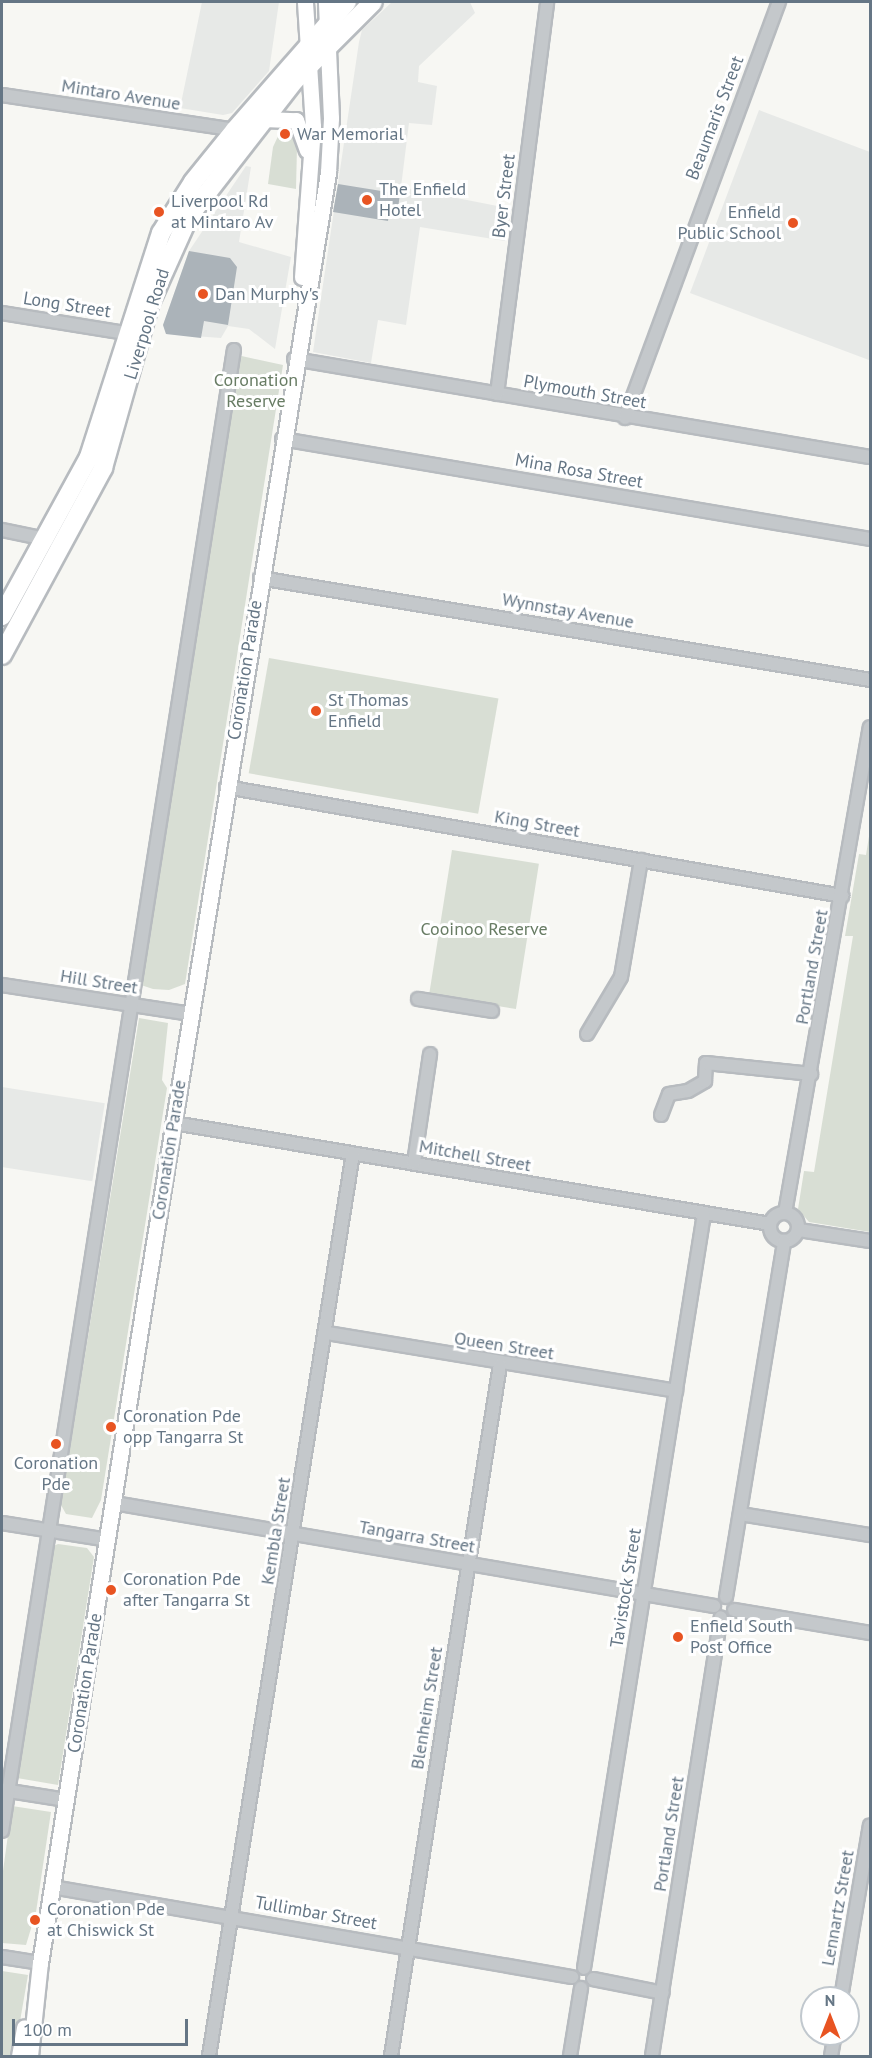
<!DOCTYPE html>
<html>
<head>
<meta charset="utf-8">
<style>
  body { margin:0 }
  #map { position:relative; width:872px; height:2058px; overflow:hidden; background:#f7f7f3; font-family:"PT Sans",sans-serif }
  div>[style] { position:absolute }
  .built>* { inset:0; background:#e7e9e7; transform-origin:0 0 }
  .green>* { inset:0; background:#d8ded4; transform-origin:0 0 }
  .building>* { inset:0; background:#abb3b9 }
  .roads { filter:drop-shadow(2px 0 #b7bbbf) drop-shadow(-2px 0 #b7bbbf) drop-shadow(0 2px #b7bbbf) drop-shadow(0 -2px #b7bbbf) }
  .minor>* { height:12px; margin:-6px; padding:0 6px; transform-origin:6px; border-radius:6px; background:#c4c8cb }
  .minor>.ring { margin:-6px; padding:0; box-sizing:content-box; background:none; border:12px solid #c4c8cb; border-radius:50% }
  .major>* { height:15px; margin:-7.5px; padding:0 7.5px; transform-origin:7.5px; border-radius:7.5px; background:#fff }
  .highway>* { height:18px; margin:-9px; padding:0 9px; transform-origin:9px; border-radius:9px; background:#fff }
  .dots>* { width:16px; height:16px; translate:-50% -50%; box-sizing:border-box; border:3px solid #fff; border-radius:50% }
  span { translate:-50% -50%; white-space:nowrap; text-align:center; line-height:1.15; -webkit-text-stroke:6px #fff; paint-order:stroke }
  .street-label { font-size:18px; color:#657685 }
  .poi-label { font-size:18px; color:#657685 }
  .left { translate:0 -50%; text-align:left }
  .right { translate:-100% -50%; text-align:right }
  .park-label { font-size:18px; color:#687c64 }
  .frame { position:absolute; inset:0; border:3px solid #657685; pointer-events:none }
  .north { position:absolute; left:800px; top:1986px; width:60px; height:60px; box-sizing:border-box; background:#fff; border:2px solid #c1c8ce; border-radius:50%; rotate:0deg; font-size:16px; font-weight:700; line-height:24px; text-align:center; color:#657685 }
  .north::after { content:''; display:block; margin:auto; width:21px; height:27px; background:#e85422; clip-path:polygon(50% 0,100% 100%,50% 72%,0 100%) }
  .scale { position:absolute; left:12px; top:2019px; width:176px; height:27px; box-sizing:border-box; border:3px solid #657685; border-top:0; padding-left:8px; font-size:18px; line-height:21px; white-space:nowrap; color:#657685; -webkit-text-stroke:4px #fff; paint-order:stroke }
</style>
</head>
<body>
<div id="map">
  <div class="built">
    <div style="clip-path:polygon(202px 2px,279px 2px,269px 71px,232px 113px,223px 115px,180px 108px)"></div>
    <div style="clip-path:polygon(392px 2px,470px 2px,475px 13px,419px 66px,418px 82px,437px 86px,432px 125px,409px 123px,401px 187px,512px 209px,505px 241px,420px 227px,406px 325px,378px 320px,371px 363px,313px 352px,359px 42px,362px 30px)"></div>
    <div style="clip-path:polygon(759px 110px,870px 152px,869px 360px,690px 293px)"></div>
    <div style="clip-path:polygon(246px 166px,251px 167px,239px 242px,291px 257px,275px 349px,249px 329px,228px 326px,221px 338px,166px 334px,163px 325px,189px 251px)"></div>
    <div style="left:2px;top:1087px;width:104px;height:79px;rotate:9deg"></div>
  </div>
  <div class="green">
    <div style="clip-path:polygon(290px 127px,297px 147px,296px 189px,268px 184px,273px 147px,280px 132px)"></div>
    <div style="clip-path:polygon(237px 355px,283px 365px,185px 984px,169px 990px,153px 989px,141px 985px)"></div>
    <div style="left:269px;top:658px;width:233px;height:117px;rotate:10deg"></div>
    <div style="clip-path:polygon(870px 830px,870px 1232px,809px 1222px,798px 1209px,804px 1171px,814px 1172px,853px 936px,845px 936px,859px 854px,866px 855px)"></div>
    <div style="left:452px;top:850px;width:88px;height:147px;rotate:9deg"></div>
    <div style="clip-path:polygon(139px 1018px,168px 1023px,162px 1080px,167px 1088px,101px 1500px,92px 1518px,66px 1514px,61px 1505px)"></div>
    <div style="clip-path:polygon(58px 1544px,87px 1548px,94px 1557px,58px 1785px,17px 1778px,51px 1547px)"></div>
    <div style="clip-path:polygon(12px 1806px,51px 1812px,36px 1912px,26px 1945px,2px 1943px,2px 1878px)"></div>
    <div style="clip-path:polygon(2px 1971px,28px 1975px,14px 2056px,2px 2056px)"></div>
  </div>
  <div class="building">
    <div style="clip-path:polygon(338px 184px,400px 194px,398px 208px,390px 206px,388px 221px,333px 212px)"></div>
    <div style="clip-path:polygon(189px 251px,230px 258px,237px 267px,228px 325px,204px 321px,201px 338px,166px 334px,163px 325px)"></div>
  </div>
  <div class="roads">
    <div class="minor">
      <div style="left:2px;top:95px;width:236px;rotate:8.5deg"></div>
      <div style="left:2px;top:313px;width:126px;rotate:9.2deg"></div>
      <div style="left:294px;top:359px;width:584px;rotate:9.66deg"></div>
      <div style="left:497px;top:394px;width:395px;rotate:-82.7deg"></div>
      <div style="left:625px;top:418px;width:444px;rotate:-69.7deg"></div>
      <div style="left:282px;top:439px;width:596px;rotate:9.65deg"></div>
      <div style="left:2px;top:530px;width:49px;rotate:11.8deg"></div>
      <div style="left:260px;top:578px;width:618px;rotate:9.49deg"></div>
      <div style="left:226px;top:787px;width:626px;rotate:10.03deg"></div>
      <div style="left:2px;top:985px;width:192px;rotate:8.7deg"></div>
      <div style="left:418px;top:999px;width:75px;rotate:9.2deg"></div>
      <div style="left:587px;top:1034px;width:66px;rotate:-59.2deg"></div>
      <div style="left:621px;top:977px;width:119px;rotate:-80.3deg"></div>
      <div style="left:661px;top:1115px;width:22px;rotate:-69deg"></div>
      <div style="left:669px;top:1094px;width:19px;rotate:-9deg"></div>
      <div style="left:688px;top:1091px;width:20px;rotate:-30deg"></div>
      <div style="left:705px;top:1081px;width:18px;rotate:-87deg"></div>
      <div style="left:706px;top:1063px;width:106px;rotate:6deg"></div>
      <div style="left:174px;top:1123px;width:604px;rotate:9.62deg"></div>
      <div style="left:414px;top:1163px;width:110px;rotate:-81.6deg"></div>
      <div class="ring" style="left:770px;top:1213px;width:16px;height:16px"></div>
      <div style="left:785px;top:1213px;width:493px;rotate:-80.1deg"></div>
      <div style="left:799px;top:1230px;width:72px;rotate:8.8deg"></div>
      <div style="left:327px;top:1333px;width:354px;rotate:9.4deg"></div>
      <div style="left:114px;top:1503px;width:609px;rotate:9.74deg"></div>
      <div style="left:740px;top:1514px;width:132px;rotate:9.2deg"></div>
      <div style="left:2px;top:1523px;width:107px;rotate:9.1deg"></div>
      <div style="left:726px;top:1597px;width:361px;rotate:-80.7deg"></div>
      <div style="left:734px;top:1610px;width:138px;rotate:9.6deg"></div>
      <div style="left:3px;top:1790px;width:64px;rotate:9deg"></div>
      <div style="left:2px;top:1831px;width:1499px;rotate:-81.1deg"></div>
      <div style="left:52px;top:1887px;width:528px;rotate:9.82deg"></div>
      <div style="left:2px;top:1957px;width:38px;rotate:9deg"></div>
      <div style="left:584px;top:1968px;width:763px;rotate:-80.96deg"></div>
      <div style="left:593px;top:1979px;width:71px;rotate:11.3deg"></div>
      <div style="left:841px;top:1998px;width:175px;rotate:-80.5deg"></div>
      <div style="left:209px;top:2056px;width:914px;rotate:-80.94deg"></div>
      <div style="left:391px;top:2056px;width:700px;rotate:-81.04deg"></div>
      <div style="left:570px;top:2056px;width:69px;rotate:-80.8deg"></div>
      <div style="left:652px;top:2056px;width:444px;rotate:-81.1deg"></div>
      <div style="left:831px;top:2056px;width:22px;rotate:-80deg"></div>
    </div>
    <div class="major">
      <div style="left:263px;top:119px;width:33px;rotate:2deg"></div>
      <div style="left:296px;top:120px;width:32px;rotate:70deg"></div>
      <div style="left:302px;top:277px;width:151px;rotate:-85.8deg"></div>
      <div style="left:313px;top:126px;width:124px;rotate:-93.7deg"></div>
      <div style="left:19px;top:2056px;width:29px;rotate:-80deg"></div>
      <div style="left:30px;top:2056px;width:94px;rotate:-83.9deg"></div>
      <div style="left:40px;top:1963px;width:660px;rotate:-81.02deg"></div>
      <div style="left:143px;top:1311px;width:1154px;rotate:-80.77deg"></div>
      <div style="left:328px;top:172px;width:54px;rotate:-86.8deg"></div>
      <div style="left:331px;top:118px;width:116px;rotate:-92.5deg"></div>
    </div>
    <div class="highway">
      <div style="left:2px;top:616px;width:181px;rotate:-61.3deg"></div>
      <div style="left:89px;top:457px;width:235px;rotate:-72.2deg"></div>
      <div style="left:161px;top:233px;width:60px;rotate:-57.9deg"></div>
      <div style="left:193px;top:182px;width:67px;rotate:-51.1deg"></div>
      <div style="left:235px;top:130px;width:170px;rotate:-48.8deg"></div>
      <div style="left:2px;top:655px;width:213px;rotate:-61.6deg"></div>
      <div style="left:103px;top:468px;width:169px;rotate:-74.2deg"></div>
      <div style="left:149px;top:305px;width:98px;rotate:-65.8deg"></div>
      <div style="left:189px;top:216px;width:172px;rotate:-52.1deg"></div>
      <div style="left:295px;top:80px;width:110px;rotate:-45deg"></div>
    </div>
  </div>
  <div class="dots">
    <div style="left:285px;top:134px;background:#e85422"></div>
    <div style="left:367px;top:200px;background:#e85422"></div>
    <div style="left:159px;top:212px;background:#e85422"></div>
    <div style="left:793px;top:223px;background:#e85422"></div>
    <div style="left:203px;top:294px;background:#e85422"></div>
    <div style="left:316px;top:711px;background:#e85422"></div>
    <div style="left:111px;top:1427px;background:#e85422"></div>
    <div style="left:56px;top:1444px;background:#e85422"></div>
    <div style="left:111px;top:1590px;background:#e85422"></div>
    <div style="left:678px;top:1637px;background:#e85422"></div>
    <div style="left:35px;top:1920px;background:#e85422"></div>
  </div>
  <div class="street-label">
    <span style="left:121px;top:95px;rotate:9deg">Mintaro Avenue</span>
    <span style="left:715px;top:118px;rotate:-69deg">Beaumaris Street</span>
    <span style="left:504px;top:196px;rotate:-83deg">Byer Street</span>
    <span style="left:67px;top:305px;rotate:9deg">Long Street</span>
    <span style="left:147px;top:324px;rotate:-73deg">Liverpool Road</span>
    <span style="left:585px;top:392px;rotate:10deg">Plymouth Street</span>
    <span style="left:579px;top:471px;rotate:10deg">Mina Rosa Street</span>
    <span style="left:568px;top:611px;rotate:10deg">Wynnstay Avenue</span>
    <span style="left:245px;top:670px;rotate:-81deg">Coronation Parade</span>
    <span style="left:537px;top:824px;rotate:10deg">King Street</span>
    <span style="left:812px;top:967px;rotate:-80deg">Portland Street</span>
    <span style="left:99px;top:982px;rotate:9deg">Hill Street</span>
    <span style="left:169px;top:1150px;rotate:-81deg">Coronation Parade</span>
    <span style="left:475px;top:1156px;rotate:10deg">Mitchell Street</span>
    <span style="left:504px;top:1346px;rotate:9deg">Queen Street</span>
    <span style="left:276px;top:1531px;rotate:-81deg">Kembla Street</span>
    <span style="left:417px;top:1537px;rotate:10deg">Tangarra Street</span>
    <span style="left:626px;top:1588px;rotate:-81deg">Tavistock Street</span>
    <span style="left:85px;top:1683px;rotate:-81deg">Coronation Parade</span>
    <span style="left:427px;top:1708px;rotate:-81deg">Blenheim Street</span>
    <span style="left:669px;top:1834px;rotate:-81deg">Portland Street</span>
    <span style="left:838px;top:1908px;rotate:-80deg">Lennartz Street</span>
    <span style="left:316px;top:1913px;rotate:10deg">Tullimbar Street</span>
  </div>
  <div class="poi-label">
    <span class="left" style="left:297px;top:134px">War Memorial</span>
    <span class="left" style="left:379px;top:200px">The Enfield<br>Hotel</span>
    <span class="left" style="left:171px;top:212px">Liverpool Rd<br>at Mintaro Av</span>
    <span class="right" style="left:781px;top:223px">Enfield<br>Public School</span>
    <span class="left" style="left:215px;top:294px">Dan Murphy's</span>
    <span class="left" style="left:328px;top:711px">St Thomas<br>Enfield</span>
    <span class="left" style="left:123px;top:1427px">Coronation Pde<br>opp Tangarra St</span>
    <span style="left:56px;top:1474px">Coronation<br>Pde</span>
    <span class="left" style="left:123px;top:1590px">Coronation Pde<br>after Tangarra St</span>
    <span class="left" style="left:690px;top:1637px">Enfield South<br>Post Office</span>
    <span class="left" style="left:47px;top:1920px">Coronation Pde<br>at Chiswick St</span>
  </div>
  <div class="park-label">
    <span style="left:256px;top:391px">Coronation<br>Reserve</span>
    <span style="left:484px;top:929px">Cooinoo Reserve</span>
  </div>
  <div class="frame"></div>
  <div class="north">N</div>
  <div class="scale">100 m</div>
</div>
</body>
</html>
